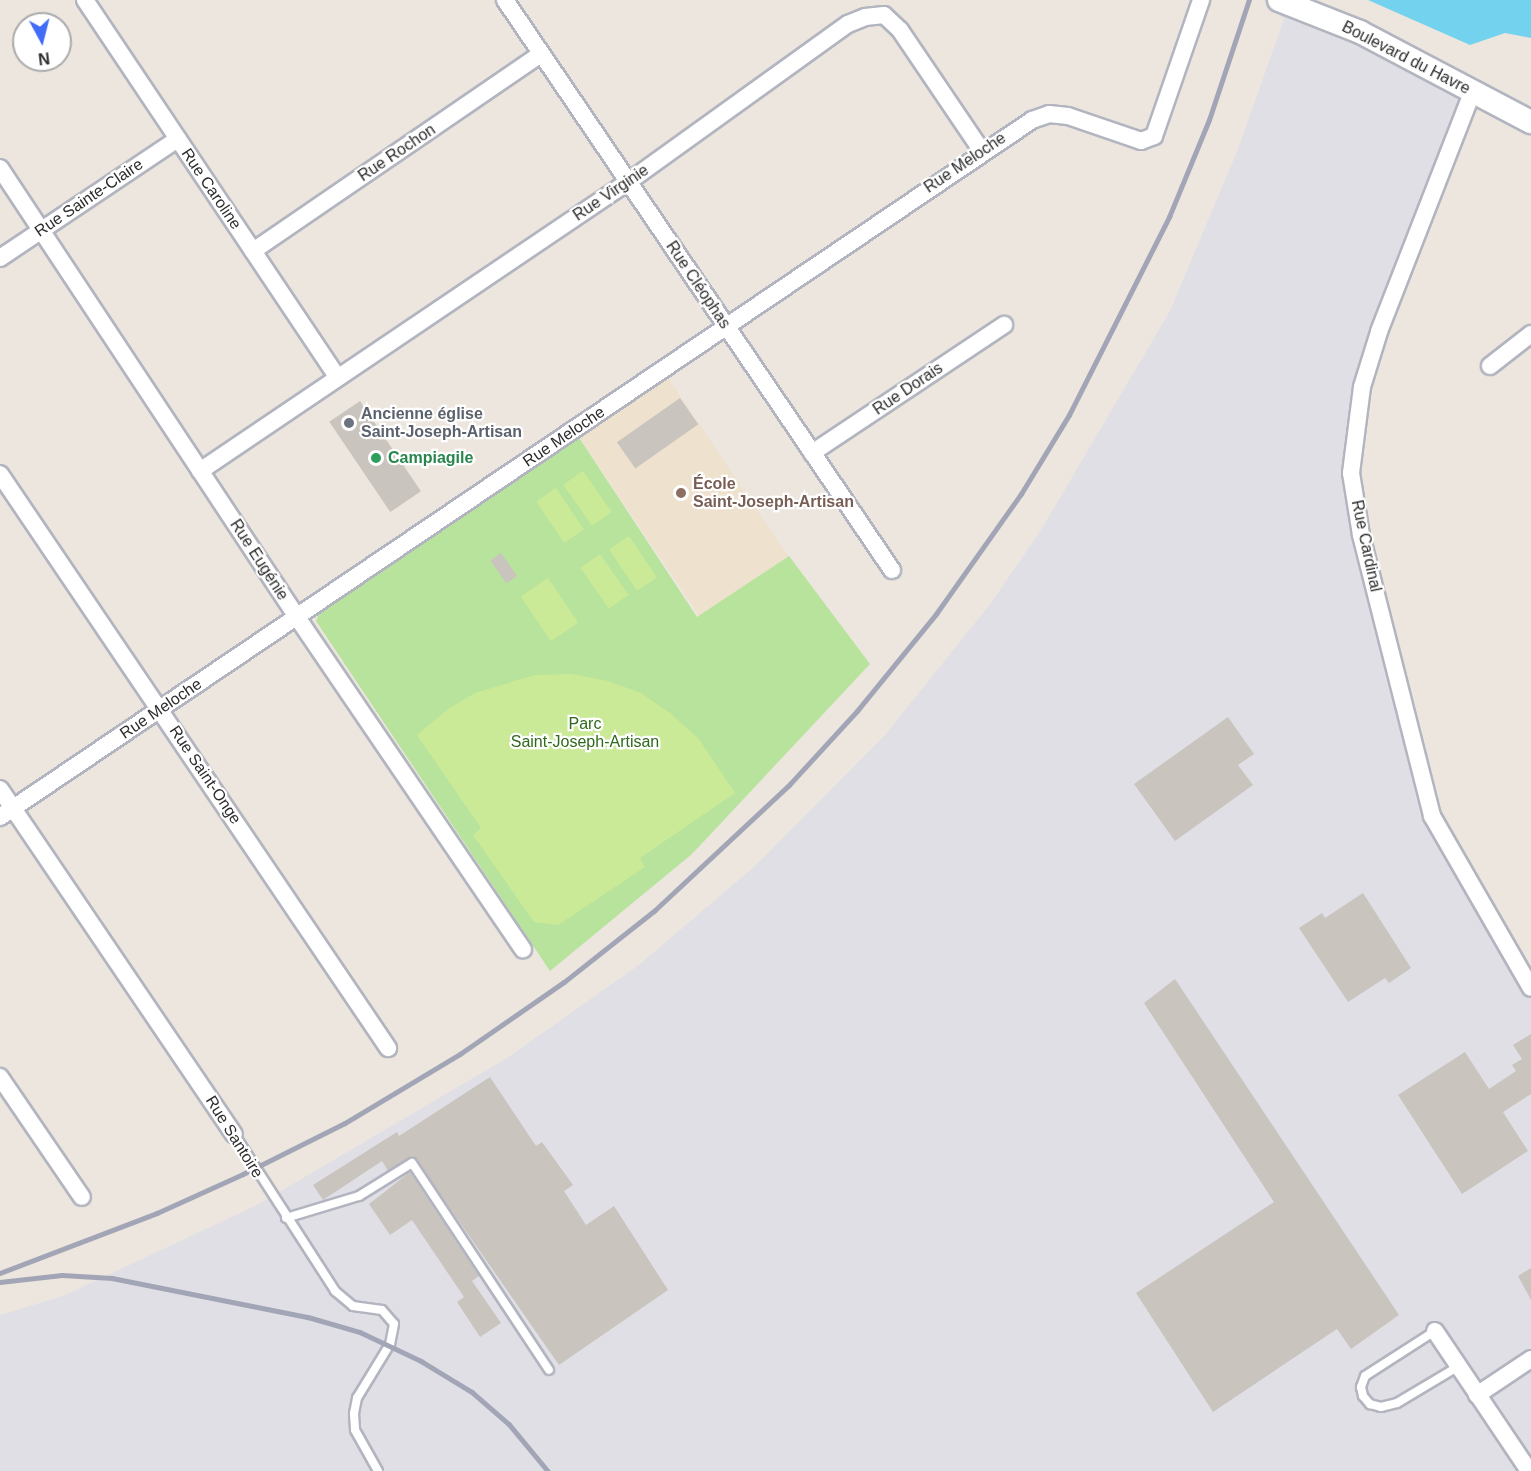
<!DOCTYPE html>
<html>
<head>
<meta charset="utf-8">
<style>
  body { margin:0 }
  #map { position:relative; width:1531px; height:1471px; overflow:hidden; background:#ede6de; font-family:Helvetica,sans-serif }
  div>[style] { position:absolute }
  .industrial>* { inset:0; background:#e0dfe6 }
  .education>* { inset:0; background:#eee2ce; transform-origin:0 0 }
  .green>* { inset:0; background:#b7e39c }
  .pitch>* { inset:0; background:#cbea97; transform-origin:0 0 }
  .water>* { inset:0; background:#73d3ee }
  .building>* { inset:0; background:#c9c4bd; transform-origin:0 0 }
  .roads { filter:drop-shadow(2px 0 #b2b5bf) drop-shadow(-2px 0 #b2b5bf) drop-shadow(0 2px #b2b5bf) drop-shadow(0 -2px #b2b5bf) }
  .lane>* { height:8px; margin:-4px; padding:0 4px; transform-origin:4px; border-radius:4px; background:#fff }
  .street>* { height:16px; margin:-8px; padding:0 8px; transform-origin:8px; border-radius:8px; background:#fff }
  .secondary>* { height:22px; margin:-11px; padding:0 11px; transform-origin:11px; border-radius:11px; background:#fff }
  .rail>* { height:4.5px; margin:-2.25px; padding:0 2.25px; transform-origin:2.25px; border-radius:2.25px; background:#a1a5b6 }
  .dots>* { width:16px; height:16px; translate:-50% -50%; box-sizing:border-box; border:3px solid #fff; border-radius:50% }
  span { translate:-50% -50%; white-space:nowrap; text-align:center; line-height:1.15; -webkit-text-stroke:4.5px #fff; paint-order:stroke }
  .street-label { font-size:16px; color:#2c2c2c }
  .worship-label { font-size:16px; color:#5b616d; font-weight:700 }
  .left { translate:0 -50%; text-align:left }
  .leisure-label { font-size:16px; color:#27864d; font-weight:700 }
  .education-label { font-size:16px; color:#785e54; font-weight:700 }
  .park-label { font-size:16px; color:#2f691b }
  .north { position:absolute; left:12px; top:12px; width:60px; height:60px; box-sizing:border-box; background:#fff; border:2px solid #ababab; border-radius:50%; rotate:173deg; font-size:16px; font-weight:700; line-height:24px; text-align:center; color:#2c2c2c }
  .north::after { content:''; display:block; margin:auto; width:21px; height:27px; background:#406cf8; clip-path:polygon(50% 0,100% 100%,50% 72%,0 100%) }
</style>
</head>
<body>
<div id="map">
  <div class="industrial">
    <div style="clip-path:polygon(1263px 0,1279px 0,1472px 93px,1379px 332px,1351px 473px,1432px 816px,1531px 988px,1531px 1471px,0 1471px,0 1315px,63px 1296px,259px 1204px,507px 1058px,639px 965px,754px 867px,885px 735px,991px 603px,1041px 530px,1170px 311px,1238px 149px,1284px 19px)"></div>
  </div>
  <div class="education">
    <div style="left:662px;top:369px;width:226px;height:107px;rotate:56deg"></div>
  </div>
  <div class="green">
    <div style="clip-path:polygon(574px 430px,697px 617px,789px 556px,870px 664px,692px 854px,550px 971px,316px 621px,319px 614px)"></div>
  </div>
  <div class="pitch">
    <div style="left:583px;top:471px;width:50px;height:24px;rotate:55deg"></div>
    <div style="left:556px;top:488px;width:50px;height:24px;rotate:56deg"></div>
    <div style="left:629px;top:536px;width:50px;height:24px;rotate:56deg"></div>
    <div style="left:600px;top:554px;width:50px;height:24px;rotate:55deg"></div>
    <div style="left:548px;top:578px;width:54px;height:33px;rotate:56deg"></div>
    <div style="clip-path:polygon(571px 674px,608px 681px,641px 693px,671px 714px,698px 738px,735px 793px,640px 858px,645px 867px,558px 925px,534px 922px,473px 835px,481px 828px,417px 735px,448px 709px,475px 693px,535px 675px)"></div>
  </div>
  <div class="water">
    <div style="clip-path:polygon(1368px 0,1531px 0,1531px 38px,1505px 33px,1470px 45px)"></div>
  </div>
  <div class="building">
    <div style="left:680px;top:398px;width:32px;height:77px;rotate:55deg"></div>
    <div style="left:360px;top:401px;width:109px;height:37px;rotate:56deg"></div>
    <div style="left:501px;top:553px;width:28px;height:13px;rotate:55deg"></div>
    <div style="clip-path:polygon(1228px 717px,1254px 754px,1238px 765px,1253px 785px,1175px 841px,1134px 784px)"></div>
    <div style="clip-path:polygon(1363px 893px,1411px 968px,1389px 983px,1385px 978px,1348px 1002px,1299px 928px,1322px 913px,1325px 918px)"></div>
    <div style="clip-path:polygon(1175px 979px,1399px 1315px,1351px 1349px,1337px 1329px,1213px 1412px,1136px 1293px,1274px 1202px,1144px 1003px)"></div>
    <div style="clip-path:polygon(1531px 1034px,1531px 1094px,1503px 1112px,1528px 1151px,1462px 1194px,1398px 1095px,1465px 1052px,1489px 1089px,1516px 1071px,1512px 1065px,1522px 1059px,1513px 1045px)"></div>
    <div style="clip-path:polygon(490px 1077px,536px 1146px,542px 1142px,573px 1185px,564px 1191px,586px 1225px,614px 1206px,668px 1290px,559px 1365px,415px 1158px,388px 1171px,382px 1161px,323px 1200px,313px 1185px,397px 1132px,399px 1136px)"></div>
    <div style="clip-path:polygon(410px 1172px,479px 1276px,472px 1281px,501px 1323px,480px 1337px,457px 1302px,464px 1297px,412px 1220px,390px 1235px,369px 1204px)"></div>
    <div style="clip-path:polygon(1531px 1268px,1531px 1300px,1518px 1276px)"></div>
  </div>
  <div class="roads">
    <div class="lane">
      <div style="left:234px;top:1134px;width:187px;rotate:57.2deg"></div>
      <div style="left:335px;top:1291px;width:23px;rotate:40deg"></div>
      <div style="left:353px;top:1306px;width:29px;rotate:8deg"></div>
      <div style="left:382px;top:1310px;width:18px;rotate:49deg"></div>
      <div style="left:394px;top:1324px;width:20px;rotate:101deg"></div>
      <div style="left:390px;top:1344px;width:63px;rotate:121.4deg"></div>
      <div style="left:357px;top:1398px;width:16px;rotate:101deg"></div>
      <div style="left:354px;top:1414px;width:16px;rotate:86deg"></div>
      <div style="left:355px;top:1430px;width:47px;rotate:60.7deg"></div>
      <div style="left:286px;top:1218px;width:76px;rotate:-16.8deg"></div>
      <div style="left:359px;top:1196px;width:62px;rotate:-31.9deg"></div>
      <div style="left:412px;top:1163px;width:248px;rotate:56.5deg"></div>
      <div style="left:1435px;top:1331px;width:83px;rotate:147.3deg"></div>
      <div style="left:1365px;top:1376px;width:12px;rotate:110deg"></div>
      <div style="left:1361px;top:1387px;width:9px;rotate:77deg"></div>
      <div style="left:1363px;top:1396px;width:11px;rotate:49deg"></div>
      <div style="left:1370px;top:1404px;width:11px;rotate:15deg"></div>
      <div style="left:1381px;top:1407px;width:16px;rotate:-14deg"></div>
      <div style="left:1397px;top:1403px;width:72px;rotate:-30.8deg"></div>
    </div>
    <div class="street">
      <div style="left:85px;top:0;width:453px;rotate:56.2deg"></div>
      <div style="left:505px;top:0;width:689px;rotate:55.83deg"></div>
      <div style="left:1472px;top:93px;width:256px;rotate:111.3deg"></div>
      <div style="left:1379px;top:332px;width:58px;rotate:107.2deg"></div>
      <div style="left:1362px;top:387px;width:87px;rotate:97.3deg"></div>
      <div style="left:1351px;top:473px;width:63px;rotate:80.8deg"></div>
      <div style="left:1361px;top:535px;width:290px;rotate:75.8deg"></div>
      <div style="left:1432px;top:816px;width:198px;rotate:60.1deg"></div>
      <div style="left:0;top:168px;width:538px;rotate:56.52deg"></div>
      <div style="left:297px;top:617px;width:402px;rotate:55.8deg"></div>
      <div style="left:253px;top:251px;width:349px;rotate:-34.4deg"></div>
      <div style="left:0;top:258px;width:214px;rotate:-33.8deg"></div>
      <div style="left:1490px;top:366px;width:52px;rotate:-38deg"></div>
      <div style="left:812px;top:453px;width:231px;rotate:-33.7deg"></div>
      <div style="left:200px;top:471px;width:516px;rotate:-34.03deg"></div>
      <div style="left:628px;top:182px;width:271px;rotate:-35.7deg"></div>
      <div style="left:848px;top:24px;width:18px;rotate:-22deg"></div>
      <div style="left:865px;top:17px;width:19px;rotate:-6deg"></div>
      <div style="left:884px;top:15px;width:22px;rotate:43deg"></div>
      <div style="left:900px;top:30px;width:146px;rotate:55.9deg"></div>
      <div style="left:0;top:474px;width:693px;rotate:55.94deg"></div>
      <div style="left:0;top:789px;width:417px;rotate:55.9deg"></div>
      <div style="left:0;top:817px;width:1245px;rotate:-34.03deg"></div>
      <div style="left:1032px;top:120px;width:18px;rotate:-19deg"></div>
      <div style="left:1049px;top:114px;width:19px;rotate:6deg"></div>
      <div style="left:1068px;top:116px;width:77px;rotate:18.9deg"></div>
      <div style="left:1141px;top:141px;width:14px;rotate:-21deg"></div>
      <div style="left:1154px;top:136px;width:144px;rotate:-70.9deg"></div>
      <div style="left:0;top:1077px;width:145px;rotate:55.7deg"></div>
      <div style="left:1435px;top:1331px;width:169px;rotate:56.1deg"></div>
      <div style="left:1477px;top:1395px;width:65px;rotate:-33.7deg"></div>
    </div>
    <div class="secondary">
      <div style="left:1279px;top:0;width:87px;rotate:21.6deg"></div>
      <div style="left:1360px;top:32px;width:193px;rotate:27.8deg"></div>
    </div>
  </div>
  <div class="rail">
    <div style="left:0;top:1273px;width:168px;rotate:-20.9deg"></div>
    <div style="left:157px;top:1213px;width:94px;rotate:-24.4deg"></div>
    <div style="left:243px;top:1174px;width:114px;rotate:-26.6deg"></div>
    <div style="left:345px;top:1123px;width:134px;rotate:-31deg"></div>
    <div style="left:460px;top:1054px;width:126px;rotate:-34.7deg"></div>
    <div style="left:564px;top:982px;width:115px;rotate:-38.3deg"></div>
    <div style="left:654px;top:911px;width:185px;rotate:-43deg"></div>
    <div style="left:789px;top:785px;width:100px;rotate:-47.4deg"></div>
    <div style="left:857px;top:711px;width:125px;rotate:-50.8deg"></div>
    <div style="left:936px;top:614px;width:147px;rotate:-54.7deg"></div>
    <div style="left:1021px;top:494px;width:92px;rotate:-58.7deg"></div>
    <div style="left:1069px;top:415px;width:222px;rotate:-63.2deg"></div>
    <div style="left:1169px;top:217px;width:105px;rotate:-67.6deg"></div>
    <div style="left:1209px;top:120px;width:126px;rotate:-71.6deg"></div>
    <div style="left:0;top:1282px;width:62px;rotate:-6.4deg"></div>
    <div style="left:62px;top:1275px;width:50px;rotate:3.4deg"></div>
    <div style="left:112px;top:1278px;width:200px;rotate:11.3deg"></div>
    <div style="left:308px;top:1317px;width:54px;rotate:16.1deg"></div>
    <div style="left:360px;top:1332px;width:68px;rotate:25.4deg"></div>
    <div style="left:421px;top:1361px;width:60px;rotate:31.3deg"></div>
    <div style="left:472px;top:1392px;width:49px;rotate:40.9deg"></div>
    <div style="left:509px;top:1424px;width:61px;rotate:50.3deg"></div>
  </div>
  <div class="dots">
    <div style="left:349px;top:423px;background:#6b7280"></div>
    <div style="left:376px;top:458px;background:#2e9e5b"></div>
    <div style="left:681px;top:493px;background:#8d6e63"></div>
  </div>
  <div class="street-label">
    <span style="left:1406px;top:58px;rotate:27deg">Boulevard du Havre</span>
    <span style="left:397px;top:153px;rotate:-34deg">Rue Rochon</span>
    <span style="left:965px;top:163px;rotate:-34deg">Rue Meloche</span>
    <span style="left:211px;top:189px;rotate:56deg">Rue Caroline</span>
    <span style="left:611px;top:193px;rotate:-34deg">Rue Virginie</span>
    <span style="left:89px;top:198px;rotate:-34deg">Rue Sainte-Claire</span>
    <span style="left:698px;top:285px;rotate:56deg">Rue Cléophas</span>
    <span style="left:908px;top:389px;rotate:-34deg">Rue Dorais</span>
    <span style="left:564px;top:437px;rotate:-34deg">Rue Meloche</span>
    <span style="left:1366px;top:546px;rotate:78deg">Rue Cardinal</span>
    <span style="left:259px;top:560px;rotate:57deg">Rue Eugénie</span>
    <span style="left:161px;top:709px;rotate:-34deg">Rue Meloche</span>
    <span style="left:205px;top:775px;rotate:56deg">Rue Saint-Onge</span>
    <span style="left:234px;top:1137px;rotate:58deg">Rue Santoire</span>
  </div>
  <div class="worship-label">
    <span class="left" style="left:361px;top:423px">Ancienne église<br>Saint-Joseph-Artisan</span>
  </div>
  <div class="leisure-label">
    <span class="left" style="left:388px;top:458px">Campiagile</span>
  </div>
  <div class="education-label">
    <span class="left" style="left:693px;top:493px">École<br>Saint-Joseph-Artisan</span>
  </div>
  <div class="park-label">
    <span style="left:585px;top:733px">Parc<br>Saint-Joseph-Artisan</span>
  </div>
  <div class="north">N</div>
</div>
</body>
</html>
